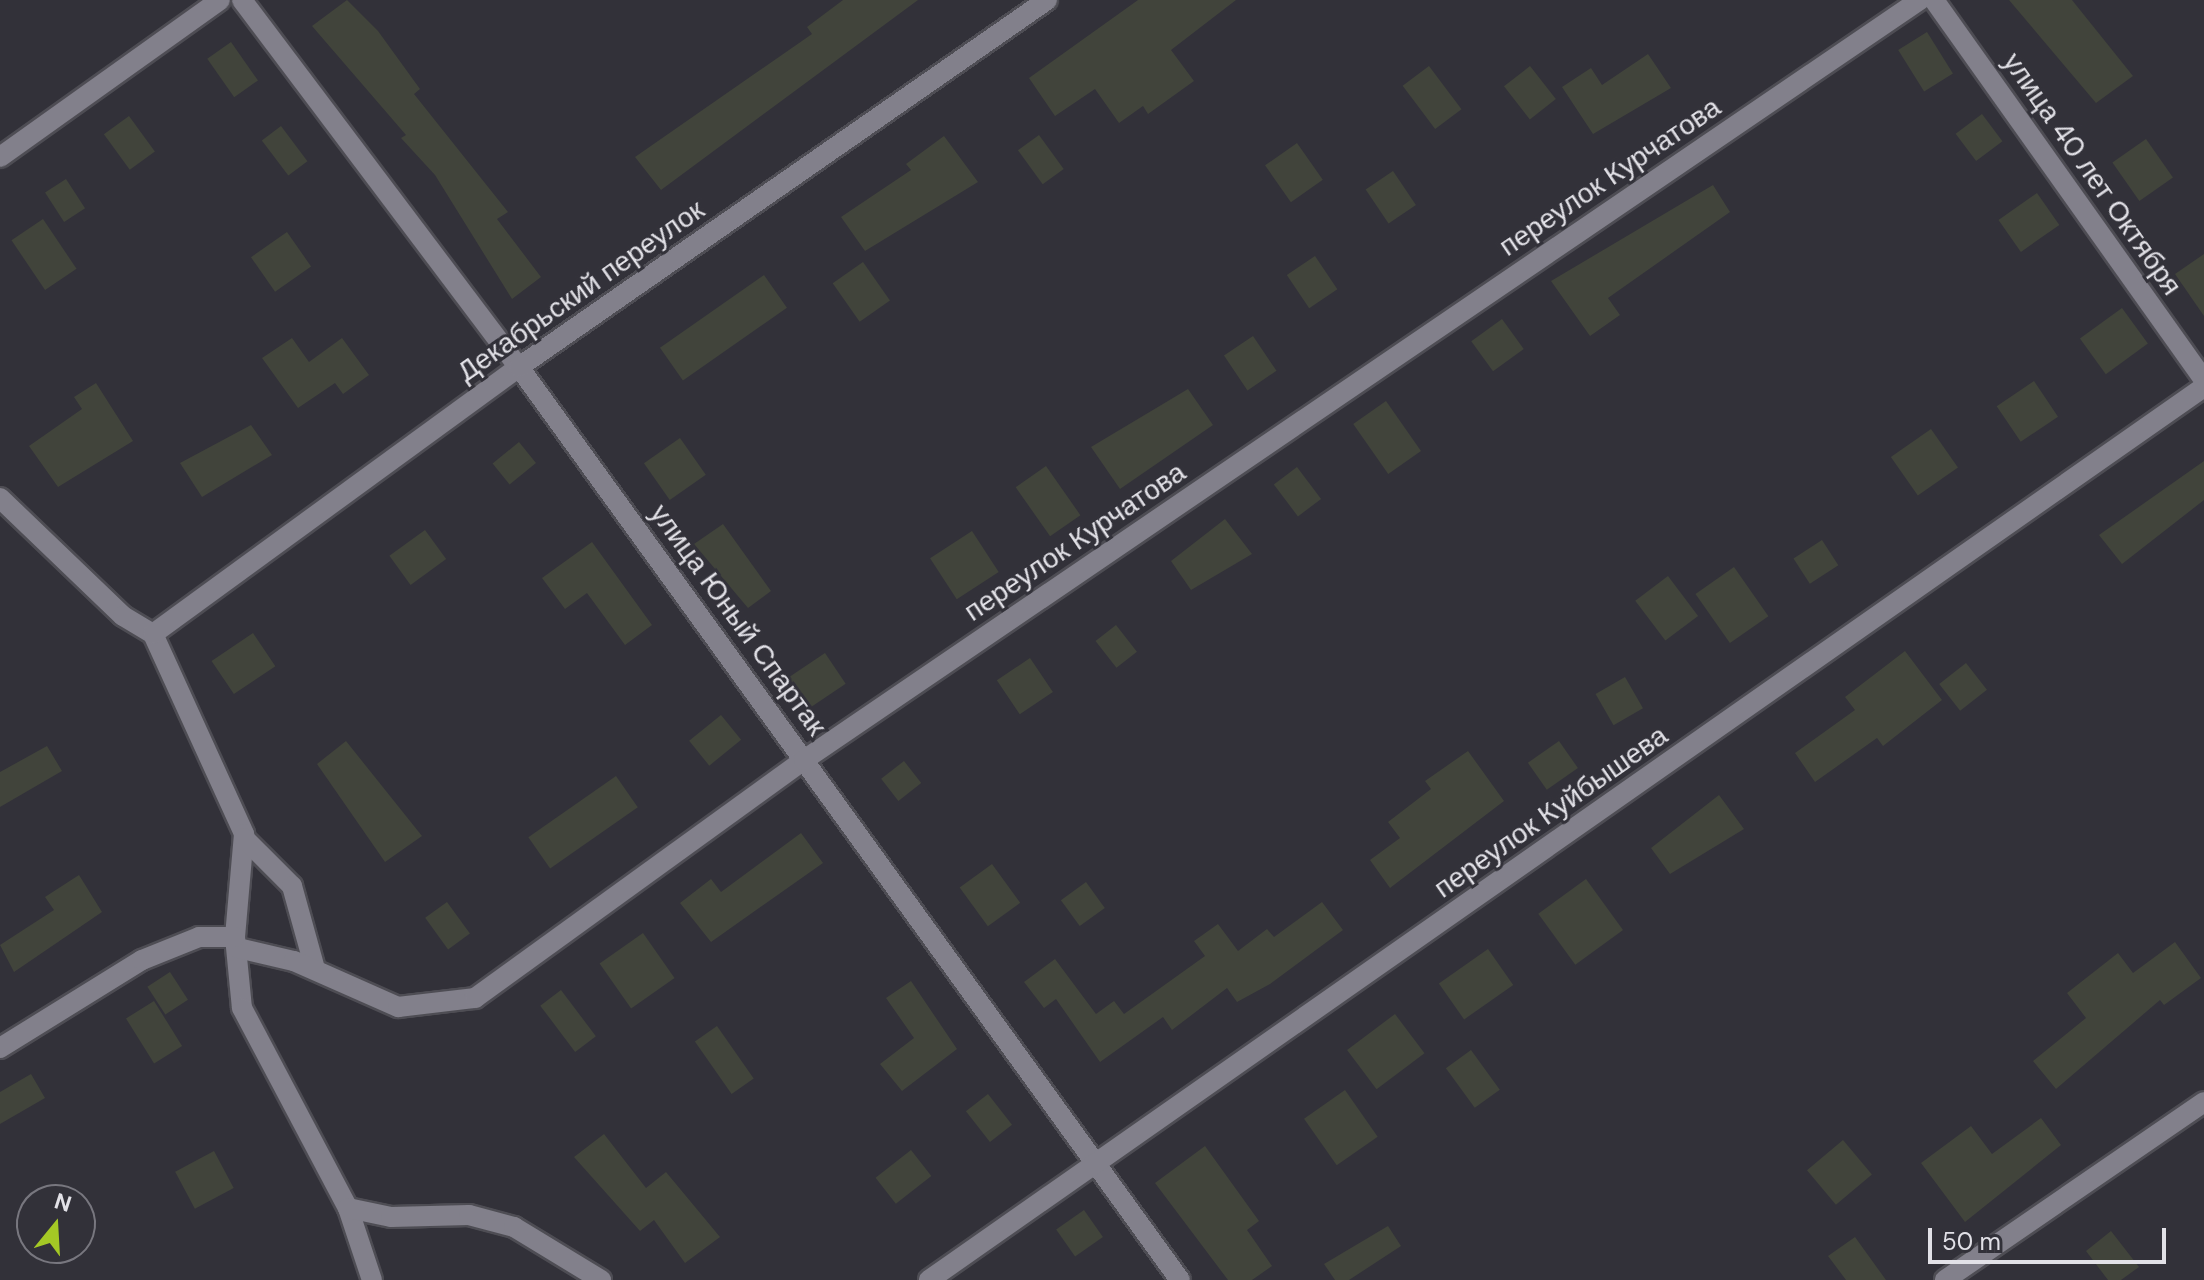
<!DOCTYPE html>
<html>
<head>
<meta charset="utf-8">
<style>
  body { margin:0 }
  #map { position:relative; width:2204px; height:1280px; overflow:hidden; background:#323139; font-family:"DM Sans",sans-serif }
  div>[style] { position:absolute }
  .building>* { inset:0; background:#41443b; transform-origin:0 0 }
  .roads { filter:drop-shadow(2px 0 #4e4d54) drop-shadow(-2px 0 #4e4d54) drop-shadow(0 2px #4e4d54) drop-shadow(0 -2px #4e4d54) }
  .street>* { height:20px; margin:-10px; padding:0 10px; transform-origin:10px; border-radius:10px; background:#82808b }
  span { translate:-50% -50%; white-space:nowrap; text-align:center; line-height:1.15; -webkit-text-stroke:6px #323139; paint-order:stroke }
  .street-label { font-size:28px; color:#e2e1e7 }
  .north { position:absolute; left:16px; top:1184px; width:80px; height:80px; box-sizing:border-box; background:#323139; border:2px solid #78777f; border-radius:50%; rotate:18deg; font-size:22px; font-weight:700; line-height:32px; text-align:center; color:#e2e1e7 }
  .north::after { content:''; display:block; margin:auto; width:28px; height:36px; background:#a4c825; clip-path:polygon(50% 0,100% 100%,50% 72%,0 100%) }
  .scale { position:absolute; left:1928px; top:1228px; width:238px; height:36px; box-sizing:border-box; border:4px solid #e2e1e7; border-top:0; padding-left:10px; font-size:24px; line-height:28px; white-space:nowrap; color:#e2e1e7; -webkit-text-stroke:6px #323139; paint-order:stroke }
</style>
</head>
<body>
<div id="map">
  <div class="building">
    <div style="clip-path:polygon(347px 0,378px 31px,420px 89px,414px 94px,508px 212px,497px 219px,541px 277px,512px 299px,435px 175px,401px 138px,406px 135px,312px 26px)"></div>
    <div style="clip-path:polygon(843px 0,918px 0,661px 190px,635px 157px,812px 34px,807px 27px)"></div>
    <div style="clip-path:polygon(1138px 0,1236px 0,1171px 50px,1194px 81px,1148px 114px,1143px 106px,1119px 123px,1095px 89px,1055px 116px,1029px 78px)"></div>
    <div style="clip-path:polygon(2009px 0,2072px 0,2133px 76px,2096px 103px)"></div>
    <div style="left:1927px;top:32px;width:49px;height:34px;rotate:58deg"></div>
    <div style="left:231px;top:42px;width:47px;height:29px;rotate:55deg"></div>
    <div style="clip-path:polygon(1648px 54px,1671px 88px,1593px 134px,1562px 87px,1591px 68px,1602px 85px)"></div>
    <div style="left:1429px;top:66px;width:54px;height:33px;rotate:53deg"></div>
    <div style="left:1530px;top:66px;width:42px;height:33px;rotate:52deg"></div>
    <div style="left:1982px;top:114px;width:34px;height:33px;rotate:53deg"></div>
    <div style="left:129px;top:116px;width:44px;height:31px;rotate:54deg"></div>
    <div style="left:281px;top:126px;width:44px;height:24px;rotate:53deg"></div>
    <div style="left:1039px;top:135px;width:42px;height:26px;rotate:54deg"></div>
    <div style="clip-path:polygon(944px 136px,978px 182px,865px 251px,841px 217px,911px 170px,906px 164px)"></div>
    <div style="left:2146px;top:139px;width:47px;height:41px;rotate:55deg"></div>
    <div style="left:1297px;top:143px;width:45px;height:39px;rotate:55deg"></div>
    <div style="left:1393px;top:171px;width:41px;height:33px;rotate:56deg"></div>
    <div style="left:66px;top:179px;width:35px;height:25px;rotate:57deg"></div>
    <div style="clip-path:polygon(1713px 185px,1730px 212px,1608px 298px,1620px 315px,1590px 336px,1551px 281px)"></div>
    <div style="left:2037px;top:193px;width:39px;height:47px;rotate:55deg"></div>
    <div style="left:43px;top:219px;width:60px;height:38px;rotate:56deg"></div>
    <div style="left:287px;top:232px;width:42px;height:44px;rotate:55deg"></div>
    <div style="clip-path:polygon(2204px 254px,2204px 316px,2175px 274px)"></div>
    <div style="left:1315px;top:256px;width:40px;height:34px;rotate:56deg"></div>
    <div style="left:863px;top:262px;width:47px;height:37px;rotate:55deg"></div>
    <div style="left:764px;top:275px;width:40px;height:127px;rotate:55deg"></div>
    <div style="left:2122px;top:308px;width:44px;height:52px;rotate:54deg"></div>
    <div style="left:1502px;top:319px;width:37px;height:38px;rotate:54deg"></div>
    <div style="left:1253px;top:336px;width:42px;height:35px;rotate:56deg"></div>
    <div style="clip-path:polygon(292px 338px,309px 362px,342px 338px,369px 375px,343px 394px,335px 383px,298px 408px,262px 358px)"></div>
    <div style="left:2034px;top:381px;width:43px;height:45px;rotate:56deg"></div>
    <div style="clip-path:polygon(96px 383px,133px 441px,58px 487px,29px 446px,82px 409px,74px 397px)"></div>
    <div style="clip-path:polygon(1188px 389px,1213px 425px,1120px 489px,1091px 447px)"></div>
    <div style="left:1386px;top:401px;width:61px;height:40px;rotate:55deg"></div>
    <div style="clip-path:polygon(251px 425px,272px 455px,202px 497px,180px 463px)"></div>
    <div style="left:1931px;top:429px;width:47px;height:49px;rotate:55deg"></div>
    <div style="left:680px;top:438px;width:45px;height:44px;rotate:55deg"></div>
    <div style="left:519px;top:442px;width:27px;height:34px;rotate:51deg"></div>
    <div style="clip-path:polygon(2204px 461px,2204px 500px,2122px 564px,2099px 535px)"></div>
    <div style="left:1046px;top:466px;width:60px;height:37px;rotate:55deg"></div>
    <div style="left:1297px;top:467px;width:40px;height:29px;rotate:53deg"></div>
    <div style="clip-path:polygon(1225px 519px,1252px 554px,1191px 590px,1171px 561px)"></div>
    <div style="clip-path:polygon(723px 524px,771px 591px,748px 608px,694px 544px)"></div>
    <div style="left:425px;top:530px;width:36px;height:44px;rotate:54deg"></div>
    <div style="left:972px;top:531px;width:49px;height:50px;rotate:57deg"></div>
    <div style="left:1822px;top:540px;width:30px;height:34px;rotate:57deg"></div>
    <div style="clip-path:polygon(592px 542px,652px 625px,625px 645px,587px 593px,565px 609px,542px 578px)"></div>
    <div style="left:1734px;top:567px;width:60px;height:47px;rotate:55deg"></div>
    <div style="left:1668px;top:576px;width:50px;height:41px;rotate:53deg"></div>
    <div style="left:1116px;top:625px;width:34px;height:26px;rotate:52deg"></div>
    <div style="left:253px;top:633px;width:40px;height:50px;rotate:56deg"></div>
    <div style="clip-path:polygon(1905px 651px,1942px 700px,1883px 746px,1877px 738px,1815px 782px,1795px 753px,1855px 710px,1845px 697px)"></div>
    <div style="left:825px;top:653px;width:37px;height:44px;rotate:56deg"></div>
    <div style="left:1030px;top:658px;width:41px;height:40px;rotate:56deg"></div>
    <div style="left:1966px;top:663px;width:34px;height:34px;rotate:52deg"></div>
    <div style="left:1625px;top:677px;width:36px;height:34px;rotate:60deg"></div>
    <div style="left:721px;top:715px;width:32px;height:41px;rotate:51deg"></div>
    <div style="clip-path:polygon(346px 741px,422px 836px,385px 862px,317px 764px)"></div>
    <div style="left:1559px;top:741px;width:33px;height:38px;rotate:55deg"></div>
    <div style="clip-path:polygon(47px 746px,62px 771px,0 807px,0 772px)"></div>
    <div style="clip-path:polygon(1468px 751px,1504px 801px,1390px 888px,1370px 860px,1400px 838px,1388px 822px,1431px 789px,1425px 781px)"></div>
    <div style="left:904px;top:761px;width:28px;height:29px;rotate:52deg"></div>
    <div style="left:616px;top:776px;width:38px;height:107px;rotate:55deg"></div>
    <div style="clip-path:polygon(1719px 795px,1744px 829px,1670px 874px,1651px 848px)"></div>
    <div style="clip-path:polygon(801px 833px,823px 863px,711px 942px,680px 903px,711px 879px,721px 892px)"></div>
    <div style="left:992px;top:864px;width:48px;height:40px;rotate:54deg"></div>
    <div style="clip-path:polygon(79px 875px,102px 912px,14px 972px,0 945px,54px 910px,45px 897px)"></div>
    <div style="left:1586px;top:879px;width:63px;height:59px;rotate:54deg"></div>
    <div style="left:1086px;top:882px;width:32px;height:31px;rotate:54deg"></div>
    <div style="left:447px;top:902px;width:39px;height:27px;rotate:54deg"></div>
    <div style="clip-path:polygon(1322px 902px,1343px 930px,1270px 984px,1237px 1002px,1227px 988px,1172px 1030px,1163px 1017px,1100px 1062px,1056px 999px,1044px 1008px,1024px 982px,1055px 959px,1096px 1014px,1114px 1001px,1124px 1014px,1205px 956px,1194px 941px,1218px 924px,1238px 951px,1267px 929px,1274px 937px)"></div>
    <div style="left:643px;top:933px;width:55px;height:53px;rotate:55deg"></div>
    <div style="clip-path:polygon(2175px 942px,2201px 978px,2164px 1005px,2160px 1000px,2056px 1089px,2033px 1061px,2086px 1018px,2067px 993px,2118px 953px,2133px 973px)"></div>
    <div style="left:1488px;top:949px;width:44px;height:60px;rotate:55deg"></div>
    <div style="left:170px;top:972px;width:33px;height:27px;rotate:57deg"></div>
    <div style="clip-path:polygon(911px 981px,957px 1049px,902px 1091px,880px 1064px,914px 1038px,886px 998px)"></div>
    <div style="left:561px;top:990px;width:58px;height:26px;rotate:53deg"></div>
    <div style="left:154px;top:1001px;width:53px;height:33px;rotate:58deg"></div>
    <div style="left:1395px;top:1014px;width:49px;height:60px;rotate:53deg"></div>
    <div style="left:717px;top:1026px;width:64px;height:27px;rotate:55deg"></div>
    <div style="left:1471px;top:1050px;width:49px;height:31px;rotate:54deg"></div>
    <div style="clip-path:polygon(31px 1074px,45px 1098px,0 1124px,0 1092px)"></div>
    <div style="left:1345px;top:1090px;width:57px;height:50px;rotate:55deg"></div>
    <div style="left:988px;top:1094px;width:39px;height:28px;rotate:52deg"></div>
    <div style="clip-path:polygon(2041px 1118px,2061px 1145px,1965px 1222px,1921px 1163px,1971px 1126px,1992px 1154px)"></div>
    <div style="clip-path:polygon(604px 1134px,646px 1188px,666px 1172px,720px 1237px,685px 1263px,654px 1220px,640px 1231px,574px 1157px)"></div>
    <div style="left:1843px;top:1140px;width:45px;height:47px;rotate:50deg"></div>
    <div style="clip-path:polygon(1205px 1146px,1259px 1221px,1247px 1230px,1272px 1266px,1252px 1280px,1228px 1280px,1155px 1183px)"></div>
    <div style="left:911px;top:1150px;width:33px;height:45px;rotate:52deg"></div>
    <div style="left:214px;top:1151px;width:42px;height:44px;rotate:62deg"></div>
    <div style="left:1084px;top:1210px;width:33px;height:34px;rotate:55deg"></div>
    <div style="clip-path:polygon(1388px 1226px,1401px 1246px,1349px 1280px,1335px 1280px,1324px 1264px)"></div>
    <div style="clip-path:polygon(2111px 1231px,2139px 1267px,2121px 1280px,2108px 1280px,2086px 1251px)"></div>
    <div style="clip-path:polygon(1855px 1237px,1886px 1280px,1846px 1280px,1828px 1256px)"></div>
  </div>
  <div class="roads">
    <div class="street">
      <div style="left:242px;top:0;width:460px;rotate:53deg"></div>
      <div style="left:519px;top:367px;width:1127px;rotate:54.1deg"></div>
      <div style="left:1934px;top:0;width:466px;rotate:54.6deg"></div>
      <div style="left:0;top:157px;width:270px;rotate:-35.5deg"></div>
      <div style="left:0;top:498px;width:170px;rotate:43.8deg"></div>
      <div style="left:123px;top:616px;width:35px;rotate:31deg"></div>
      <div style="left:153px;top:634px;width:220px;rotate:65.5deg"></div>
      <div style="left:244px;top:834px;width:103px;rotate:95deg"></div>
      <div style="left:235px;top:937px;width:71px;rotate:84.4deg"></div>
      <div style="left:242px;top:1008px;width:226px;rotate:62.1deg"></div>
      <div style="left:348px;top:1208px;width:76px;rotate:71.6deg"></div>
      <div style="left:153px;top:634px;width:453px;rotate:-36.1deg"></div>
      <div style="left:519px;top:367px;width:643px;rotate:-34.8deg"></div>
      <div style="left:244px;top:838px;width:68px;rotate:45deg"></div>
      <div style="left:292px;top:886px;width:86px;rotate:74.5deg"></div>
      <div style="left:238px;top:948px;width:57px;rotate:13.1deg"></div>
      <div style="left:294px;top:961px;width:114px;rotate:23.9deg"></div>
      <div style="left:398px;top:1007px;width:78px;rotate:-6.7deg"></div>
      <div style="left:475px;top:998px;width:406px;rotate:-35.9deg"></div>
      <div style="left:804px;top:760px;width:1350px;rotate:-34.26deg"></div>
      <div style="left:0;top:1048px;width:167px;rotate:-31.8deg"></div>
      <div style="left:142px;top:960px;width:61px;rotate:-22deg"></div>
      <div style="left:199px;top:937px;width:36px"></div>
      <div style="left:348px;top:1208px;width:44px;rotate:11.8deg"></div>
      <div style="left:391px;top:1217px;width:78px;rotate:-1.5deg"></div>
      <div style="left:469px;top:1215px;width:47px;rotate:14.9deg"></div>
      <div style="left:514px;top:1227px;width:102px;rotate:31.3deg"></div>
      <div style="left:929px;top:1280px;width:1557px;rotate:-35.01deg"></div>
      <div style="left:1945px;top:1280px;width:314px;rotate:-34.5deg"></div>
    </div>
  </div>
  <div class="street-label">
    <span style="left:2092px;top:174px;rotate:55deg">улица 40 лет Октября</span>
    <span style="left:1610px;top:177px;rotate:-34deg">переулок Курчатова</span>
    <span style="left:581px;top:291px;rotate:-35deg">Декабрьский переулок</span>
    <span style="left:1075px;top:542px;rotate:-34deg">переулок Курчатова</span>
    <span style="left:738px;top:620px;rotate:54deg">улица Юный Спартак</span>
    <span style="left:1551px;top:812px;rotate:-35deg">переулок Куйбышева</span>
  </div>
  <div class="north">N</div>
  <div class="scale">50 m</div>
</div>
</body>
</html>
